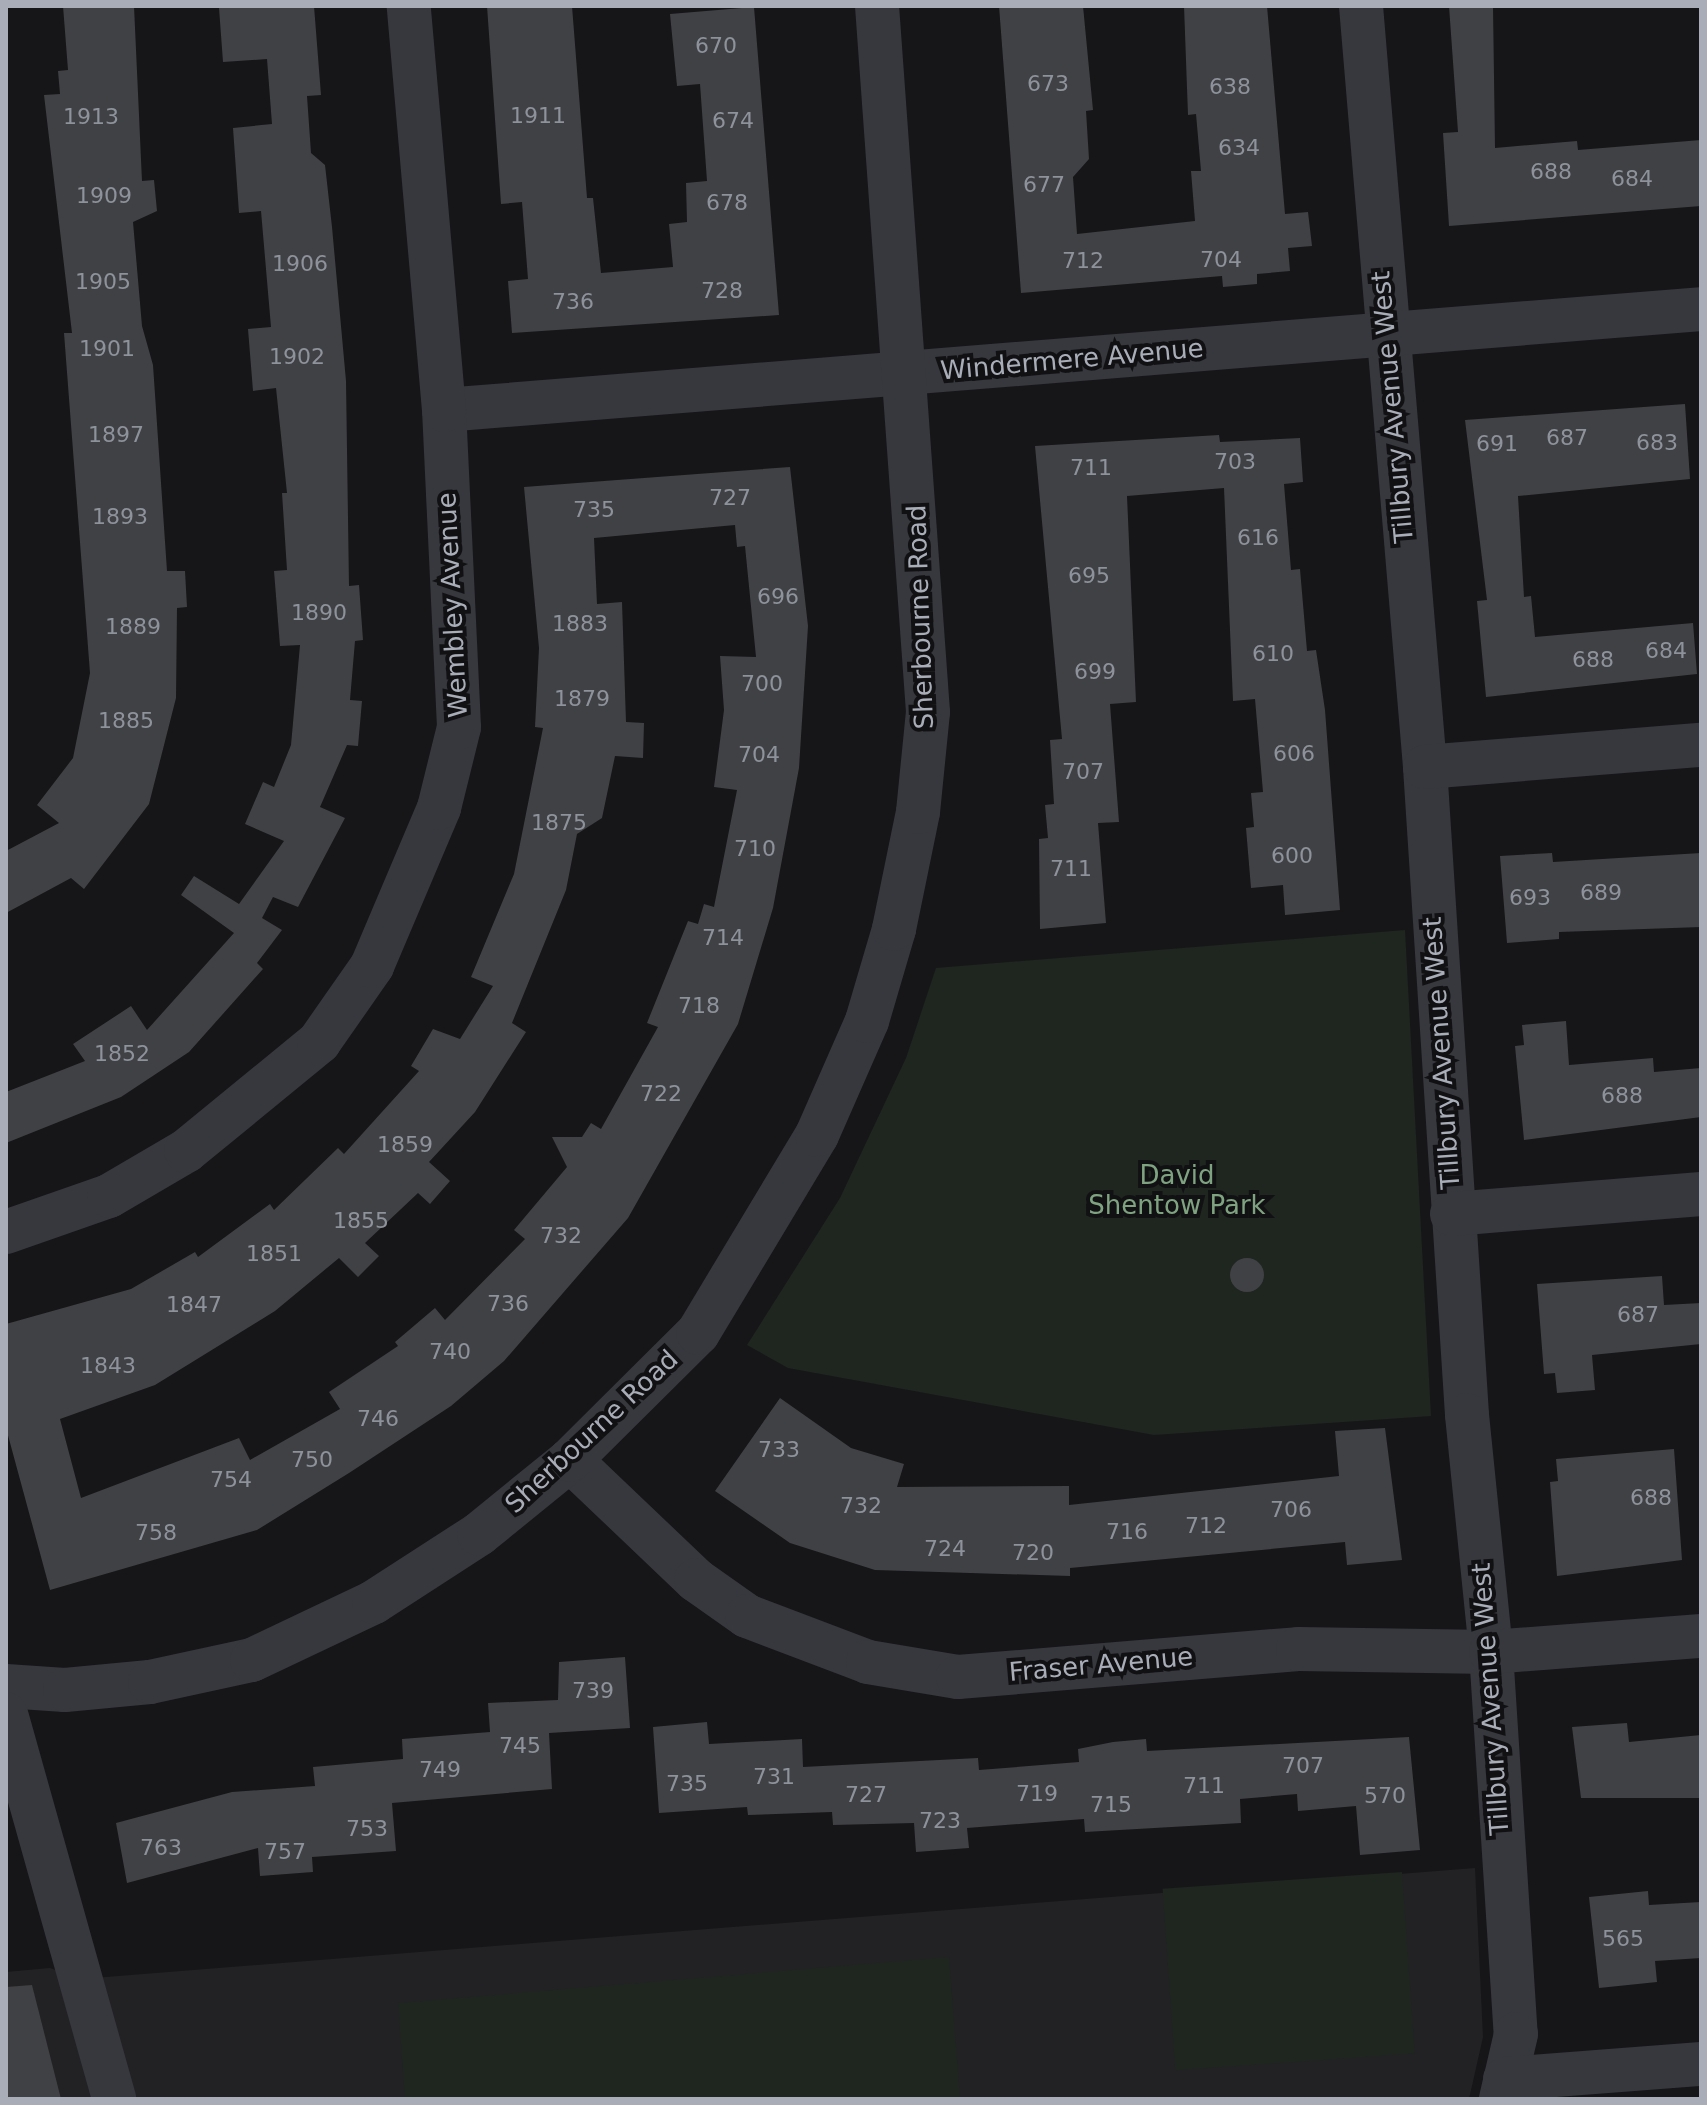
<!DOCTYPE html>
<html>
<head>
<meta charset="utf-8">
<style>
  body { margin:0 }
  #map { position:relative; width:1707px; height:2105px; overflow:hidden; background:#161618; font-family:"DejaVu Sans",sans-serif }
  div>[style] { position:absolute }
  .built>* { inset:0; background:#222225 }
  .green>* { inset:0; background:#1e261f; transform-origin:0 0 }
  .building>* { inset:0; background:#404145 }
  .round { border-radius:50% }
  .minor>* { height:44px; margin:-22px; padding:0 22px; transform-origin:22px; border-radius:22px; background:#37383d }
  span { translate:-50% -50%; white-space:nowrap; text-align:center; line-height:1.15; -webkit-text-stroke:8px #111113; paint-order:stroke }
  .number-label { font-size:22px; color:#8e929b }
  .number-label span { -webkit-text-stroke-width:0 }
  .street-label { font-size:26px; color:#a8adb8 }
  .park-label { font-size:26px; color:#7fa381 }
  .frame { position:absolute; inset:0; border:8px solid #a8adb8; pointer-events:none }
</style>
</head>
<body>
<div id="map">
  <div class="built">
    <div style="clip-path:polygon(1475px 1868px,1483px 2037px,1469px 2099px,6px 2099px,6px 1972px,50px 1968px,81px 1979px)"></div>
  </div>
  <div class="green">
    <div style="clip-path:polygon(1405px 930px,1431px 1416px,1154px 1435px,788px 1368px,747px 1345px,840px 1198px,906px 1058px,936px 968px)"></div>
    <div style="left:1402px;top:1872px;width:182px;height:240px;rotate:86deg"></div>
    <div style="clip-path:polygon(949px 1957px,960px 2099px,405px 2099px,398px 2003px)"></div>
  </div>
  <div class="building">
    <div style="clip-path:polygon(63px 6px,134px 6px,142px 181px,154px 180px,157px 211px,133px 222px,142px 326px,153px 365px,167px 571px,185px 571px,187px 607px,177px 608px,176px 698px,149px 804px,84px 889px,71px 878px,6px 913px,6px 851px,59px 823px,37px 805px,73px 758px,90px 673px,64px 333px,72px 333px,44px 95px,60px 94px,58px 71px,68px 70px)"></div>
    <div style="clip-path:polygon(314px 6px,321px 95px,307px 96px,311px 153px,325px 165px,332px 227px,346px 381px,349px 586px,359px 585px,363px 640px,355px 641px,350px 700px,362px 701px,358px 746px,347px 745px,320px 807px,345px 818px,298px 907px,273px 897px,262px 918px,282px 930px,257px 963px,263px 969px,189px 1052px,121px 1097px,6px 1143px,6px 1092px,85px 1061px,73px 1044px,131px 1006px,147px 1030px,234px 933px,181px 895px,194px 876px,239px 904px,284px 841px,245px 824px,263px 782px,274px 787px,291px 745px,300px 645px,280px 646px,274px 571px,287px 570px,282px 493px,287px 493px,276px 388px,253px 391px,248px 329px,271px 327px,261px 211px,239px 213px,233px 128px,272px 124px,267px 59px,223px 62px,219px 8px)"></div>
    <div style="clip-path:polygon(487px 6px,572px 6px,587px 198px,593px 198px,601px 273px,673px 267px,669px 224px,687px 222px,686px 183px,707px 181px,700px 84px,677px 86px,670px 14px,754px 7px,779px 315px,512px 333px,508px 281px,528px 279px,522px 202px,501px 204px)"></div>
    <div style="clip-path:polygon(999px 6px,1083px 6px,1093px 110px,1086px 111px,1089px 159px,1073px 177px,1077px 234px,1195px 221px,1191px 171px,1201px 171px,1196px 114px,1188px 115px,1184px 6px,1267px 6px,1285px 214px,1308px 212px,1312px 246px,1288px 248px,1290px 271px,1257px 274px,1257px 284px,1223px 287px,1222px 276px,1021px 293px)"></div>
    <div style="clip-path:polygon(1449px 6px,1493px 6px,1495px 148px,1577px 141px,1578px 150px,1701px 140px,1701px 206px,1449px 226px,1443px 133px,1458px 132px)"></div>
    <div style="clip-path:polygon(1685px 404px,1690px 479px,1518px 496px,1524px 597px,1531px 596px,1535px 637px,1693px 623px,1697px 674px,1486px 697px,1477px 601px,1487px 600px,1465px 420px)"></div>
    <div style="clip-path:polygon(1219px 435px,1220px 442px,1300px 438px,1303px 482px,1284px 484px,1291px 570px,1300px 569px,1307px 651px,1316px 650px,1325px 710px,1340px 910px,1285px 915px,1283px 885px,1251px 888px,1246px 828px,1254px 827px,1251px 793px,1263px 792px,1255px 699px,1233px 701px,1224px 488px,1127px 496px,1136px 702px,1110px 704px,1119px 822px,1098px 823px,1106px 923px,1040px 929px,1039px 839px,1048px 838px,1045px 805px,1054px 804px,1050px 740px,1062px 739px,1035px 446px)"></div>
    <div style="clip-path:polygon(evenodd,790px 467px,808px 626px,799px 768px,773px 908px,738px 1024px,628px 1218px,504px 1361px,451px 1406px,349px 1473px,257px 1530px,50px 1590px,6px 1428px,6px 1324px,131px 1289px,195px 1252px,198px 1257px,270px 1204px,274px 1210px,338px 1148px,344px 1154px,419px 1071px,411px 1066px,433px 1029px,460px 1039px,493px 986px,471px 977px,514px 874px,543px 728px,535px 727px,539px 648px,524px 487px,790px 467px,735px 525px,737px 547px,745px 546px,756px 657px,720px 656px,724px 710px,714px 787px,737px 790px,714px 907px,704px 904px,698px 924px,688px 921px,647px 1023px,658px 1027px,601px 1129px,591px 1123px,582px 1137px,552px 1137px,567px 1167px,514px 1230px,525px 1239px,445px 1320px,435px 1308px,395px 1342px,398px 1346px,329px 1392px,340px 1409px,250px 1460px,239px 1438px,81px 1498px,60px 1419px,155px 1385px,275px 1311px,339px 1258px,358px 1277px,379px 1256px,365px 1243px,418px 1193px,430px 1204px,450px 1181px,429px 1162px,475px 1112px,526px 1032px,512px 1023px,566px 890px,577px 834px,602px 818px,615px 756px,643px 758px,644px 723px,626px 722px,622px 602px,597px 604px,594px 538px,735px 525px)"></div>
    <div style="clip-path:polygon(1552px 853px,1553px 862px,1701px 853px,1701px 927px,1559px 932px,1559px 939px,1507px 943px,1500px 856px)"></div>
    <div style="clip-path:polygon(1566px 1021px,1569px 1065px,1653px 1058px,1654px 1072px,1701px 1068px,1701px 1117px,1524px 1140px,1515px 1046px,1524px 1045px,1522px 1025px)"></div>
    <div class="round" style="left:1230px;top:1258px;width:34px;height:34px"></div>
    <div style="clip-path:polygon(1662px 1276px,1664px 1305px,1701px 1303px,1701px 1344px,1592px 1355px,1595px 1390px,1557px 1393px,1555px 1373px,1544px 1374px,1537px 1284px)"></div>
    <div style="clip-path:polygon(780px 1398px,851px 1448px,904px 1464px,897px 1487px,1069px 1486px,1069px 1505px,1339px 1476px,1335px 1431px,1385px 1428px,1402px 1560px,1347px 1565px,1345px 1542px,1070px 1568px,1070px 1576px,875px 1570px,790px 1543px,715px 1491px)"></div>
    <div style="clip-path:polygon(1674px 1449px,1682px 1560px,1557px 1576px,1550px 1482px,1558px 1481px,1556px 1459px)"></div>
    <div style="clip-path:polygon(625px 1657px,630px 1728px,549px 1733px,552px 1789px,392px 1803px,396px 1851px,312px 1857px,313px 1872px,260px 1876px,258px 1848px,127px 1883px,116px 1823px,232px 1792px,315px 1786px,313px 1767px,403px 1759px,402px 1739px,490px 1732px,488px 1703px,558px 1700px,559px 1662px)"></div>
    <div style="clip-path:polygon(707px 1722px,709px 1744px,802px 1739px,803px 1767px,978px 1758px,979px 1770px,1079px 1762px,1078px 1749px,1113px 1742px,1146px 1739px,1147px 1751px,1409px 1737px,1420px 1850px,1360px 1855px,1356px 1806px,1298px 1811px,1297px 1794px,1240px 1799px,1241px 1823px,1085px 1832px,1084px 1819px,967px 1828px,969px 1848px,916px 1852px,914px 1823px,833px 1825px,832px 1812px,748px 1815px,747px 1807px,659px 1813px,653px 1727px)"></div>
    <div style="clip-path:polygon(1627px 1723px,1629px 1742px,1701px 1735px,1701px 1798px,1581px 1798px,1572px 1727px)"></div>
    <div style="clip-path:polygon(1648px 1891px,1649px 1905px,1701px 1902px,1701px 1958px,1655px 1961px,1657px 1982px,1599px 1988px,1589px 1897px)"></div>
    <div style="clip-path:polygon(32px 1985px,61px 2099px,6px 2099px,6px 1987px)"></div>
  </div>
  <div class="minor">
    <div style="left:1361px;top:6px;width:764px;rotate:85.19deg"></div>
    <div style="left:1425px;top:767px;width:649px;rotate:86.29deg"></div>
    <div style="left:1467px;top:1415px;width:238px;rotate:84.2deg"></div>
    <div style="left:1491px;top:1652px;width:383px;rotate:86.3deg"></div>
    <div style="left:1516px;top:2034px;width:67px;rotate:103deg"></div>
    <div style="left:444px;top:410px;width:1261px;rotate:-4.59deg"></div>
    <div style="left:1425px;top:767px;width:277px;rotate:-4.6deg"></div>
    <div style="left:1452px;top:1214px;width:250px;rotate:-4.6deg"></div>
    <div style="left:6px;top:1232px;width:109px;rotate:-19.3deg"></div>
    <div style="left:109px;top:1196px;width:89px;rotate:-30.3deg"></div>
    <div style="left:186px;top:1151px;width:172px;rotate:-39.3deg"></div>
    <div style="left:319px;top:1042px;width:93px;rotate:-55.1deg"></div>
    <div style="left:372px;top:966px;width:172px;rotate:-67deg"></div>
    <div style="left:439px;top:808px;width:83px;rotate:-76.1deg"></div>
    <div style="left:459px;top:727px;width:317px;rotate:-92.7deg"></div>
    <div style="left:444px;top:410px;width:406px;rotate:-95deg"></div>
    <div style="left:570px;top:1460px;width:174px;rotate:43.6deg"></div>
    <div style="left:696px;top:1580px;width:62px;rotate:35.2deg"></div>
    <div style="left:747px;top:1616px;width:129px;rotate:20.8deg"></div>
    <div style="left:868px;top:1662px;width:91px;rotate:9.5deg"></div>
    <div style="left:958px;top:1677px;width:341px;rotate:-4.7deg"></div>
    <div style="left:1298px;top:1649px;width:193px;rotate:0.9deg"></div>
    <div style="left:1491px;top:1652px;width:211px;rotate:-4.4deg"></div>
    <div style="left:6px;top:1686px;width:59px;rotate:3.9deg"></div>
    <div style="left:65px;top:1690px;width:85px;rotate:-5.4deg"></div>
    <div style="left:150px;top:1682px;width:104px;rotate:-12.2deg"></div>
    <div style="left:252px;top:1660px;width:135px;rotate:-25.4deg"></div>
    <div style="left:374px;top:1602px;width:125px;rotate:-32.9deg"></div>
    <div style="left:479px;top:1534px;width:117px;rotate:-39.1deg"></div>
    <div style="left:570px;top:1460px;width:180px;rotate:-44.8deg"></div>
    <div style="left:698px;top:1333px;width:231px;rotate:-59deg"></div>
    <div style="left:817px;top:1135px;width:124px;rotate:-66.3deg"></div>
    <div style="left:867px;top:1021px;width:96px;rotate:-73.6deg"></div>
    <div style="left:894px;top:929px;width:119px;rotate:-78.4deg"></div>
    <div style="left:918px;top:812px;width:100px;rotate:-84.3deg"></div>
    <div style="left:928px;top:712px;width:708px;rotate:-94.13deg"></div>
    <div style="left:6px;top:1714px;width:400px;rotate:74.3deg"></div>
    <div style="left:1505px;top:2079px;width:197px;rotate:-4.4deg"></div>
  </div>
  <div class="number-label">
    <span style="left:716px;top:46px">670</span>
    <span style="left:1048px;top:84px">673</span>
    <span style="left:1230px;top:87px">638</span>
    <span style="left:538px;top:116px">1911</span>
    <span style="left:91px;top:117px">1913</span>
    <span style="left:733px;top:121px">674</span>
    <span style="left:1239px;top:148px">634</span>
    <span style="left:1551px;top:172px">688</span>
    <span style="left:1632px;top:179px">684</span>
    <span style="left:1044px;top:185px">677</span>
    <span style="left:104px;top:196px">1909</span>
    <span style="left:727px;top:203px">678</span>
    <span style="left:1221px;top:260px">704</span>
    <span style="left:1083px;top:261px">712</span>
    <span style="left:300px;top:264px">1906</span>
    <span style="left:103px;top:282px">1905</span>
    <span style="left:722px;top:291px">728</span>
    <span style="left:573px;top:302px">736</span>
    <span style="left:107px;top:349px">1901</span>
    <span style="left:297px;top:357px">1902</span>
    <span style="left:116px;top:435px">1897</span>
    <span style="left:1567px;top:438px">687</span>
    <span style="left:1657px;top:443px">683</span>
    <span style="left:1497px;top:444px">691</span>
    <span style="left:1235px;top:462px">703</span>
    <span style="left:1091px;top:468px">711</span>
    <span style="left:730px;top:498px">727</span>
    <span style="left:594px;top:510px">735</span>
    <span style="left:120px;top:517px">1893</span>
    <span style="left:1258px;top:538px">616</span>
    <span style="left:1089px;top:576px">695</span>
    <span style="left:778px;top:597px">696</span>
    <span style="left:319px;top:613px">1890</span>
    <span style="left:580px;top:624px">1883</span>
    <span style="left:133px;top:627px">1889</span>
    <span style="left:1666px;top:651px">684</span>
    <span style="left:1273px;top:654px">610</span>
    <span style="left:1593px;top:660px">688</span>
    <span style="left:1095px;top:672px">699</span>
    <span style="left:762px;top:684px">700</span>
    <span style="left:582px;top:699px">1879</span>
    <span style="left:126px;top:721px">1885</span>
    <span style="left:1294px;top:754px">606</span>
    <span style="left:759px;top:755px">704</span>
    <span style="left:1083px;top:772px">707</span>
    <span style="left:559px;top:823px">1875</span>
    <span style="left:755px;top:849px">710</span>
    <span style="left:1292px;top:856px">600</span>
    <span style="left:1071px;top:869px">711</span>
    <span style="left:1601px;top:893px">689</span>
    <span style="left:1530px;top:898px">693</span>
    <span style="left:723px;top:938px">714</span>
    <span style="left:699px;top:1006px">718</span>
    <span style="left:122px;top:1054px">1852</span>
    <span style="left:661px;top:1094px">722</span>
    <span style="left:1622px;top:1096px">688</span>
    <span style="left:405px;top:1145px">1859</span>
    <span style="left:361px;top:1221px">1855</span>
    <span style="left:561px;top:1236px">732</span>
    <span style="left:274px;top:1254px">1851</span>
    <span style="left:508px;top:1304px">736</span>
    <span style="left:194px;top:1305px">1847</span>
    <span style="left:1638px;top:1315px">687</span>
    <span style="left:450px;top:1352px">740</span>
    <span style="left:108px;top:1366px">1843</span>
    <span style="left:378px;top:1419px">746</span>
    <span style="left:779px;top:1450px">733</span>
    <span style="left:312px;top:1460px">750</span>
    <span style="left:231px;top:1480px">754</span>
    <span style="left:1651px;top:1498px">688</span>
    <span style="left:861px;top:1506px">732</span>
    <span style="left:1291px;top:1510px">706</span>
    <span style="left:1206px;top:1526px">712</span>
    <span style="left:1127px;top:1532px">716</span>
    <span style="left:156px;top:1533px">758</span>
    <span style="left:945px;top:1549px">724</span>
    <span style="left:1033px;top:1553px">720</span>
    <span style="left:593px;top:1691px">739</span>
    <span style="left:520px;top:1746px">745</span>
    <span style="left:1303px;top:1766px">707</span>
    <span style="left:440px;top:1770px">749</span>
    <span style="left:774px;top:1777px">731</span>
    <span style="left:687px;top:1784px">735</span>
    <span style="left:1204px;top:1786px">711</span>
    <span style="left:1037px;top:1794px">719</span>
    <span style="left:866px;top:1795px">727</span>
    <span style="left:1385px;top:1796px">570</span>
    <span style="left:1111px;top:1805px">715</span>
    <span style="left:940px;top:1821px">723</span>
    <span style="left:367px;top:1829px">753</span>
    <span style="left:161px;top:1848px">763</span>
    <span style="left:285px;top:1852px">757</span>
    <span style="left:1623px;top:1939px">565</span>
  </div>
  <div class="street-label">
    <span style="left:1072px;top:360px;rotate:-5deg">Windermere Avenue</span>
    <span style="left:1393px;top:407px;rotate:-95deg">Tillbury Avenue West</span>
    <span style="left:453px;top:605px;rotate:-93deg">Wembley Avenue</span>
    <span style="left:921px;top:617px;rotate:-92deg">Sherbourne Road</span>
    <span style="left:1442px;top:1053px;rotate:-94deg">Tillbury Avenue West</span>
    <span style="left:592px;top:1432px;rotate:-43deg">Sherbourne Road</span>
    <span style="left:1101px;top:1665px;rotate:-5deg">Fraser Avenue</span>
    <span style="left:1491px;top:1699px;rotate:-94deg">Tillbury Avenue West</span>
  </div>
  <div class="park-label">
    <span style="left:1177px;top:1191px">David<br>Shentow Park</span>
  </div>
  <div class="frame"></div>
</div>
</body>
</html>
